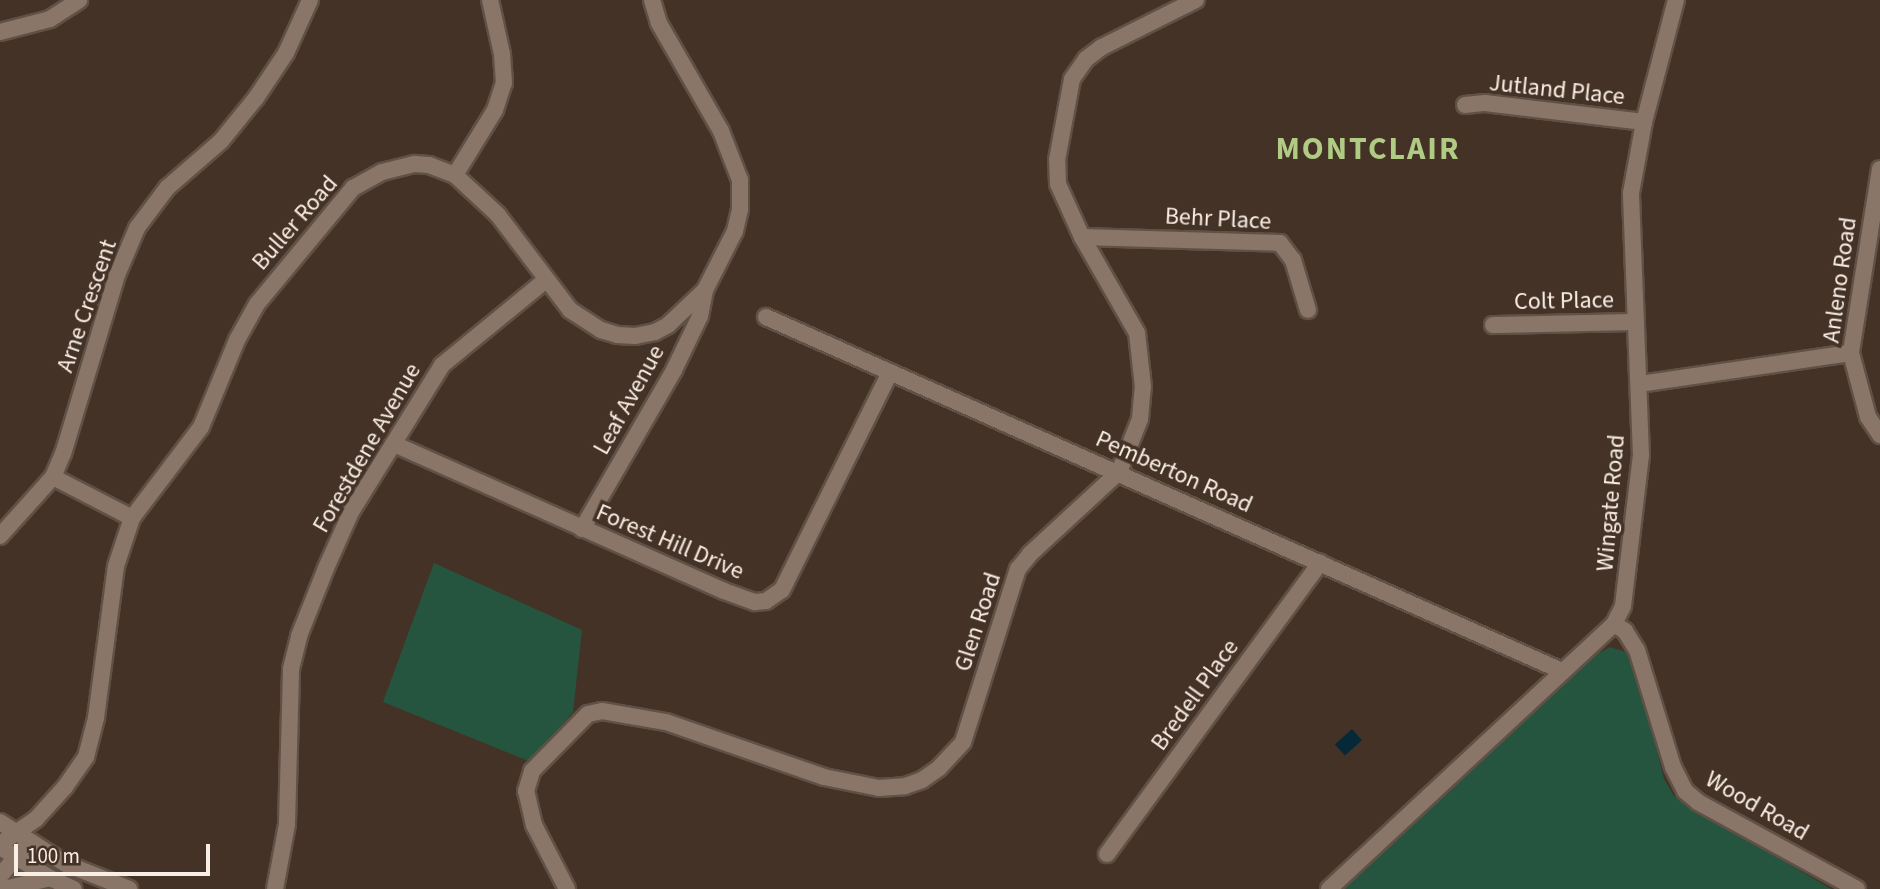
<!DOCTYPE html>
<html>
<head>
<meta charset="utf-8">
<style>
  body { margin:0 }
  #map { position:relative; width:1880px; height:889px; overflow:hidden; background:#443226; font-family:"Source Sans 3",sans-serif }
  div>[style] { position:absolute }
  .green>* { inset:0; background:#25553e }
  .water>* { inset:0; background:#052937; transform-origin:0 0 }
  .roads { filter:drop-shadow(2px 0 #605147) drop-shadow(-2px 0 #605147) drop-shadow(0 2px #605147) drop-shadow(0 -2px #605147) }
  .minor>* { height:16px; margin:-8px; padding:0 8px; transform-origin:8px; border-radius:8px; background:#8a7668 }
  span { translate:-50% -50%; white-space:nowrap; text-align:center; line-height:1.15; -webkit-text-stroke:7px #443226; paint-order:stroke }
  .street-label { font-size:24px; color:#f9eee6 }
  .district-label { font-size:32px; color:#afcb84; font-weight:700; letter-spacing:2px }
  .scale { position:absolute; left:14px; top:844px; width:196px; height:32px; box-sizing:border-box; border:4px solid #f9eee6; border-top:0; padding-left:9px; font-size:21px; line-height:24px; white-space:nowrap; color:#f9eee6; -webkit-text-stroke:5px #443226; paint-order:stroke }
</style>
</head>
<body>
<div id="map">
  <div class="green">
    <div style="clip-path:polygon(434px 563px,582px 630px,573px 712px,531px 762px,383px 702px)"></div>
    <div style="clip-path:polygon(1610px 647px,1626px 652px,1635px 664px,1664px 779px,1674px 796px,1831px 889px,1342px 889px,1593px 656px)"></div>
  </div>
  <div class="water">
    <div style="left:1352px;top:729px;width:15px;height:23px;rotate:48deg"></div>
  </div>
  <div class="roads">
    <div class="minor">
      <div style="left:0;top:32px;width:52px;rotate:-14.6deg"></div>
      <div style="left:50px;top:19px;width:35px;rotate:-33deg"></div>
      <div style="left:1465px;top:105px;width:20px;rotate:-6deg"></div>
      <div style="left:1485px;top:103px;width:160px;rotate:6.8deg"></div>
      <div style="left:1880px;top:169px;width:186px;rotate:99deg"></div>
      <div style="left:1851px;top:353px;width:66px;rotate:75.1deg"></div>
      <div style="left:1868px;top:417px;width:22px;rotate:56deg"></div>
      <div style="left:455px;top:175px;width:76px;rotate:-58.4deg"></div>
      <div style="left:495px;top:110px;width:28px;rotate:-72deg"></div>
      <div style="left:504px;top:83px;width:29px;rotate:-94deg"></div>
      <div style="left:502px;top:54px;width:55px;rotate:-102.5deg"></div>
      <div style="left:1082px;top:237px;width:198px;rotate:1.7deg"></div>
      <div style="left:1280px;top:243px;width:21px;rotate:53deg"></div>
      <div style="left:1293px;top:260px;width:52px;rotate:73.3deg"></div>
      <div style="left:766px;top:317px;width:871px;rotate:23.98deg"></div>
      <div style="left:1493px;top:325px;width:143px;rotate:-1.2deg"></div>
      <div style="left:1640px;top:384px;width:213px;rotate:-8.4deg"></div>
      <div style="left:394px;top:444px;width:361px;rotate:24deg"></div>
      <div style="left:724px;top:591px;width:33px;rotate:20deg"></div>
      <div style="left:755px;top:602px;width:11px;rotate:-5deg"></div>
      <div style="left:766px;top:601px;width:19px;rotate:-35deg"></div>
      <div style="left:782px;top:590px;width:243px;rotate:-63.6deg"></div>
      <div style="left:53px;top:477px;width:89px;rotate:27.4deg"></div>
      <div style="left:582px;top:529px;width:184px;rotate:-59.9deg"></div>
      <div style="left:674px;top:370px;width:60px;rotate:-64.3deg"></div>
      <div style="left:700px;top:316px;width:26px;rotate:-79deg"></div>
      <div style="left:0;top:536px;width:79px;rotate:-48.1deg"></div>
      <div style="left:53px;top:477px;width:25px;rotate:-67deg"></div>
      <div style="left:63px;top:454px;width:187px;rotate:-73.2deg"></div>
      <div style="left:117px;top:275px;width:51px;rotate:-66.9deg"></div>
      <div style="left:137px;top:228px;width:50px;rotate:-53.1deg"></div>
      <div style="left:167px;top:188px;width:72px;rotate:-41deg"></div>
      <div style="left:221px;top:141px;width:55px;rotate:-50.9deg"></div>
      <div style="left:256px;top:98px;width:54px;rotate:-56.3deg"></div>
      <div style="left:286px;top:53px;width:58px;rotate:-65.6deg"></div>
      <div style="left:1614px;top:624px;width:13px;rotate:32deg"></div>
      <div style="left:1625px;top:631px;width:22px;rotate:58deg"></div>
      <div style="left:1637px;top:650px;width:122px;rotate:72.9deg"></div>
      <div style="left:1673px;top:767px;width:27px;rotate:63deg"></div>
      <div style="left:1685px;top:791px;width:17px;rotate:40deg"></div>
      <div style="left:1698px;top:802px;width:181px;rotate:28.7deg"></div>
      <div style="left:0;top:822px;width:78px;rotate:32.5deg"></div>
      <div style="left:66px;top:864px;width:68px;rotate:21.6deg"></div>
      <div style="left:0;top:844px;width:44px;rotate:-34.8deg"></div>
      <div style="left:36px;top:819px;width:43px;rotate:-47.8deg"></div>
      <div style="left:65px;top:787px;width:37px;rotate:-55deg"></div>
      <div style="left:86px;top:757px;width:40px;rotate:-75.6deg"></div>
      <div style="left:96px;top:718px;width:153px;rotate:-82.5deg"></div>
      <div style="left:116px;top:566px;width:51px;rotate:-71.6deg"></div>
      <div style="left:132px;top:518px;width:114px;rotate:-52.8deg"></div>
      <div style="left:201px;top:427px;width:94px;rotate:-67.5deg"></div>
      <div style="left:237px;top:340px;width:41px;rotate:-60.9deg"></div>
      <div style="left:257px;top:304px;width:151px;rotate:-50.4deg"></div>
      <div style="left:353px;top:188px;width:33px;rotate:-29deg"></div>
      <div style="left:382px;top:172px;width:34px;rotate:-14deg"></div>
      <div style="left:415px;top:164px;width:14px;rotate:4deg"></div>
      <div style="left:429px;top:165px;width:28px;rotate:21deg"></div>
      <div style="left:455px;top:175px;width:59px;rotate:42.9deg"></div>
      <div style="left:498px;top:215px;width:119px;rotate:52.8deg"></div>
      <div style="left:570px;top:310px;width:37px;rotate:33deg"></div>
      <div style="left:601px;top:330px;width:17px;rotate:17deg"></div>
      <div style="left:617px;top:335px;width:18px;rotate:3deg"></div>
      <div style="left:635px;top:336px;width:20px;rotate:-11deg"></div>
      <div style="left:655px;top:332px;width:15px;rotate:-28deg"></div>
      <div style="left:668px;top:325px;width:51px;rotate:-43.4deg"></div>
      <div style="left:705px;top:290px;width:66px;rotate:-63deg"></div>
      <div style="left:735px;top:231px;width:23px;rotate:-77deg"></div>
      <div style="left:740px;top:209px;width:29px;rotate:-90deg"></div>
      <div style="left:740px;top:180px;width:53px;rotate:-111.2deg"></div>
      <div style="left:721px;top:131px;width:125px;rotate:-119.9deg"></div>
      <div style="left:659px;top:23px;width:24px;rotate:-107deg"></div>
      <div style="left:0;top:847px;width:59px;rotate:31.8deg"></div>
      <div style="left:50px;top:878px;width:26px;rotate:25deg"></div>
      <div style="left:1107px;top:854px;width:361px;rotate:-53.8deg"></div>
      <div style="left:0;top:876px;width:33px;rotate:-50deg"></div>
      <div style="left:4px;top:889px;width:47px;rotate:-13.4deg"></div>
      <div style="left:275px;top:889px;width:66px;rotate:-79.5deg"></div>
      <div style="left:287px;top:824px;width:155px;rotate:-88.5deg"></div>
      <div style="left:291px;top:669px;width:34px;rotate:-76deg"></div>
      <div style="left:299px;top:636px;width:73px;rotate:-68.3deg"></div>
      <div style="left:326px;top:568px;width:61px;rotate:-65.9deg"></div>
      <div style="left:351px;top:512px;width:173px;rotate:-58.2deg"></div>
      <div style="left:442px;top:365px;width:134px;rotate:-39.3deg"></div>
      <div style="left:567px;top:889px;width:72px;rotate:-117.3deg"></div>
      <div style="left:534px;top:825px;width:35px;rotate:-103deg"></div>
      <div style="left:526px;top:791px;width:21px;rotate:-73deg"></div>
      <div style="left:532px;top:771px;width:80px;rotate:-45.5deg"></div>
      <div style="left:588px;top:714px;width:14px;rotate:-12deg"></div>
      <div style="left:602px;top:711px;width:65px;rotate:9.8deg"></div>
      <div style="left:666px;top:722px;width:167px;rotate:19.2deg"></div>
      <div style="left:824px;top:777px;width:56px;rotate:11.3deg"></div>
      <div style="left:879px;top:788px;width:26px;rotate:-4deg"></div>
      <div style="left:905px;top:786px;width:18px;rotate:-19deg"></div>
      <div style="left:922px;top:780px;width:21px;rotate:-35deg"></div>
      <div style="left:939px;top:768px;width:35px;rotate:-47deg"></div>
      <div style="left:963px;top:742px;width:182px;rotate:-72.4deg"></div>
      <div style="left:1018px;top:569px;width:19px;rotate:-51deg"></div>
      <div style="left:1030px;top:554px;width:121px;rotate:-42.7deg"></div>
      <div style="left:1119px;top:472px;width:57px;rotate:-68.4deg"></div>
      <div style="left:1140px;top:419px;width:32px;rotate:-85deg"></div>
      <div style="left:1143px;top:387px;width:54px;rotate:-96.3deg"></div>
      <div style="left:1137px;top:333px;width:111px;rotate:-119.8deg"></div>
      <div style="left:1082px;top:237px;width:58px;rotate:-114.4deg"></div>
      <div style="left:1058px;top:184px;width:24px;rotate:-92deg"></div>
      <div style="left:1057px;top:160px;width:82px;rotate:-79.5deg"></div>
      <div style="left:1072px;top:79px;width:24px;rotate:-55deg"></div>
      <div style="left:1086px;top:59px;width:20px;rotate:-37deg"></div>
      <div style="left:1102px;top:47px;width:105px;rotate:-26.6deg"></div>
      <div style="left:1329px;top:889px;width:389px;rotate:-42.9deg"></div>
      <div style="left:1614px;top:624px;width:20px;rotate:-63deg"></div>
      <div style="left:1623px;top:606px;width:152px;rotate:-83.2deg"></div>
      <div style="left:1641px;top:455px;width:262px;rotate:-92.2deg"></div>
      <div style="left:1631px;top:193px;width:72px;rotate:-79.6deg"></div>
      <div style="left:1644px;top:122px;width:126px;rotate:-75.3deg"></div>
    </div>
  </div>
  <div class="street-label">
    <span style="left:1557px;top:90px;rotate:6deg">Jutland Place</span>
    <span style="left:1218px;top:219px;rotate:3deg">Behr Place</span>
    <span style="left:295px;top:223px;rotate:-49deg">Buller Road</span>
    <span style="left:1840px;top:280px;rotate:-82deg">Anleno Road</span>
    <span style="left:1564px;top:301px;rotate:-1deg">Colt Place</span>
    <span style="left:87px;top:306px;rotate:-71deg">Arne Crescent</span>
    <span style="left:629px;top:400px;rotate:-61deg">Leaf Avenue</span>
    <span style="left:367px;top:448px;rotate:-60deg">Forestdene Avenue</span>
    <span style="left:1174px;top:472px;rotate:24deg">Pemberton Road</span>
    <span style="left:1611px;top:503px;rotate:-85deg">Wingate Road</span>
    <span style="left:670px;top:542px;rotate:23deg">Forest Hill Drive</span>
    <span style="left:978px;top:622px;rotate:-72deg">Glen Road</span>
    <span style="left:1195px;top:695px;rotate:-54deg">Bredell Place</span>
    <span style="left:1757px;top:806px;rotate:30deg">Wood Road</span>
  </div>
  <div class="district-label">
    <span style="left:1368px;top:149px">MONTCLAIR</span>
  </div>
  <div class="scale">100 m</div>
</div>
</body>
</html>
